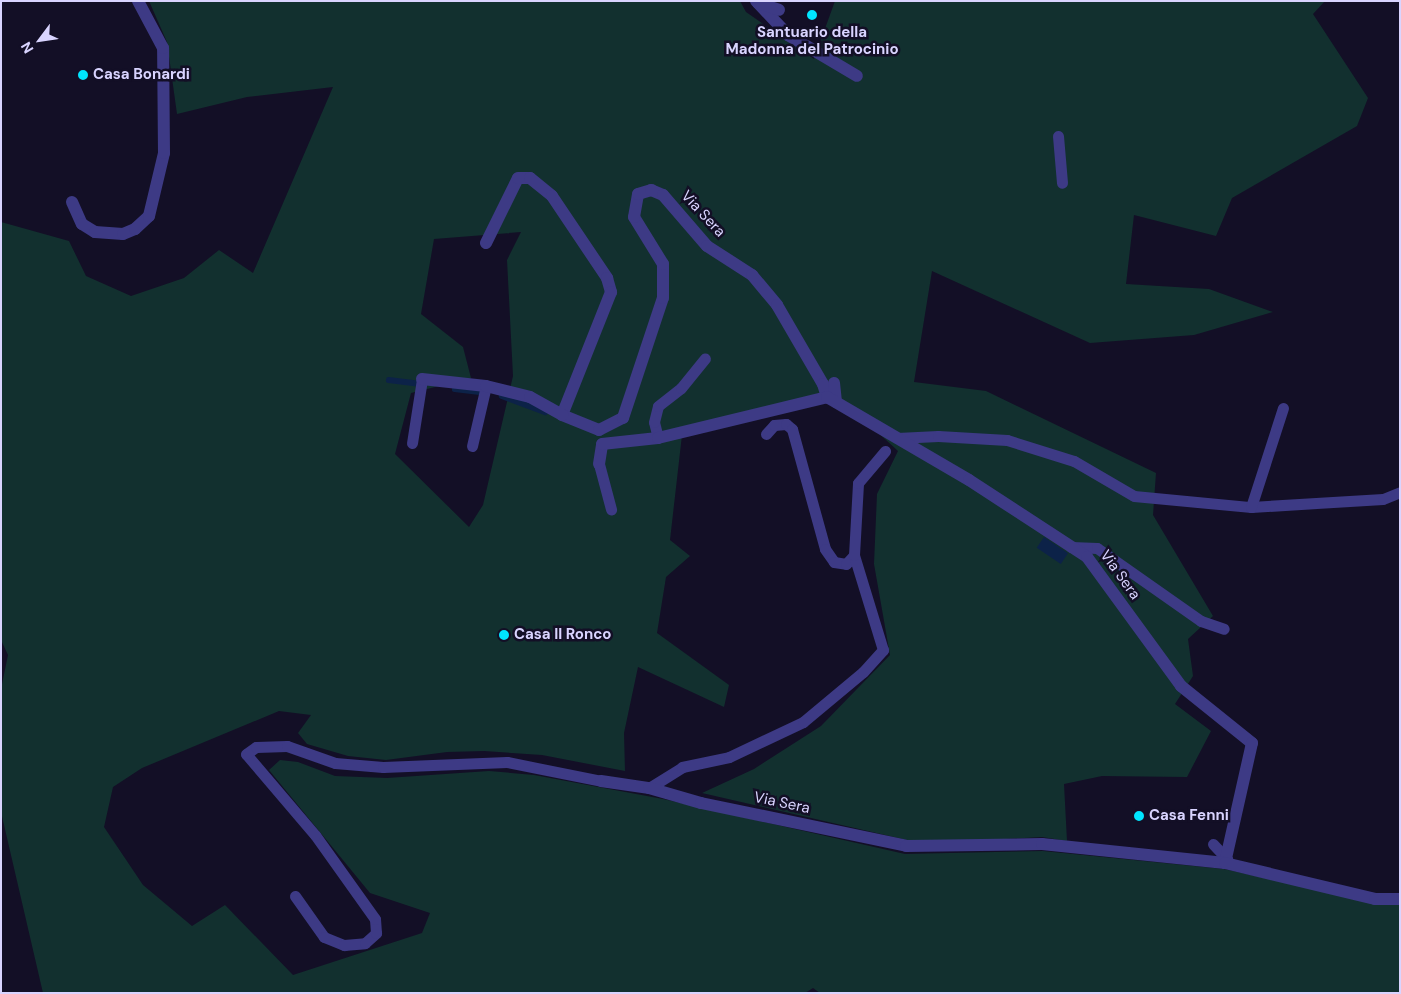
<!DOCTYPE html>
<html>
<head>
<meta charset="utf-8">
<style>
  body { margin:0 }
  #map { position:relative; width:1401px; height:994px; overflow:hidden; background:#130f26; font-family:"DM Sans",sans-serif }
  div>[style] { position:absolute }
  .green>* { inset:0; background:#12302f }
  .water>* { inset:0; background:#0c2248; transform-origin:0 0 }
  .stream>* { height:5.5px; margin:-2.75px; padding:0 2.75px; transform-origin:2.75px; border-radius:2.75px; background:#0c2248 }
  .service>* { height:11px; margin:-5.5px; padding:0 5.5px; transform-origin:5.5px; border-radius:5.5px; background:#3d3a85 }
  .minor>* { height:12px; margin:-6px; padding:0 6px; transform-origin:6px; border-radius:6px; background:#3d3a85 }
  .dots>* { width:14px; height:14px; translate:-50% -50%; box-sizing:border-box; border:2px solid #130f26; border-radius:50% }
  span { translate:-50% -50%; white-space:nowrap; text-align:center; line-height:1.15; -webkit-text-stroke:5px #130f26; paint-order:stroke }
  .poi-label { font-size:15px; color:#d9d4ff; font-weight:700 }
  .left { translate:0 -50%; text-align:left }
  .street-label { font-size:15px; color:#d9d4ff }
  .frame { position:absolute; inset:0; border:2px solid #d9d4ff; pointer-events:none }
  .north { position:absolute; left:15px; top:15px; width:50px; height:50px; -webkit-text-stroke:4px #130f26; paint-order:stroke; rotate:239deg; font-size:14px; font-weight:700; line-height:20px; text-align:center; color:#d9d4ff }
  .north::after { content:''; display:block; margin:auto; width:18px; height:22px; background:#d9d4ff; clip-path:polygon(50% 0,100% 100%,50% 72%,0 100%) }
</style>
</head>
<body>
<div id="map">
  <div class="green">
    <div style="clip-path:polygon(evenodd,149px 1px,740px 1px,746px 12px,814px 59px,835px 1px,1325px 1px,1313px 14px,1368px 98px,1357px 126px,1232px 198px,1216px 236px,1134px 215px,1126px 284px,1209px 289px,1273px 312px,1194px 335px,1090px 343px,932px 271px,914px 382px,986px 391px,1156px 473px,1153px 515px,1213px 616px,1188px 639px,1193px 676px,1175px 704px,1211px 731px,1187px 777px,1102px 776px,1064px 784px,1067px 841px,1042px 837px,972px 841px,907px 840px,702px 793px,754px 769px,821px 726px,890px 655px,874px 564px,877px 494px,898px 451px,834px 392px,682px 435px,670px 540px,690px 556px,666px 577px,657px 633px,729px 685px,724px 707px,638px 667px,624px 733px,625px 771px,542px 755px,484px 751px,447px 752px,386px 760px,348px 756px,307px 744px,298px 733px,311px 715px,279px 711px,142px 768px,113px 787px,104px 827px,143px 885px,192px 926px,225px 905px,293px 975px,422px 933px,430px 913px,370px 893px,269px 770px,280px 760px,298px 762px,335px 776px,387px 778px,489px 771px,534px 775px,663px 799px,905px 854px,1043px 851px,1224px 869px,1375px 903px,1400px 904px,1400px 993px,820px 993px,813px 988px,805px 993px,43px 993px,1px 812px,1px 689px,8px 655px,1px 640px,1px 222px,69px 241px,86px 276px,131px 296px,184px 278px,219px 250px,253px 273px,333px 87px,247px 97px,177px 114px,167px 42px,149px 1px,521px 232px,507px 260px,513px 376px,483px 505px,469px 527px,395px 454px,411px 393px,471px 378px,463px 347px,421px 314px,434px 239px,521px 232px)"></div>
  </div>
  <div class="water">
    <div style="left:1044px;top:537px;width:29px;height:13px;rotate:34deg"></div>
  </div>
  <div class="stream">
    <div style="left:389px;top:380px;width:32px;rotate:7deg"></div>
    <div style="left:455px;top:389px;width:31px;rotate:7deg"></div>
    <div style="left:502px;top:396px;width:46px;rotate:20.4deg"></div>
  </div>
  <div class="service">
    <div style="left:1058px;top:136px;width:47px;rotate:85.1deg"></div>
    <div style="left:766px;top:434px;width:12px;rotate:-48deg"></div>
    <div style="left:774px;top:425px;width:12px;rotate:-5deg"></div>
    <div style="left:786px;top:424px;width:8px;rotate:40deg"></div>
    <div style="left:792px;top:429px;width:124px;rotate:74.6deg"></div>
    <div style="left:825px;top:549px;width:16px;rotate:55deg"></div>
    <div style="left:834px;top:562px;width:12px;rotate:9deg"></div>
    <div style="left:846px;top:564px;width:12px;rotate:-48deg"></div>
    <div style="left:658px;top:438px;width:16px;rotate:-104deg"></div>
    <div style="left:654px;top:422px;width:16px;rotate:-76deg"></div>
    <div style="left:658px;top:406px;width:29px;rotate:-38deg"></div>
    <div style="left:681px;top:388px;width:38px;rotate:-51deg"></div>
    <div style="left:897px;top:438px;width:41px;rotate:-2.8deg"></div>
    <div style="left:938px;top:436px;width:69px;rotate:3.3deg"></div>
    <div style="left:1007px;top:440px;width:70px;rotate:17.4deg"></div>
    <div style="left:1074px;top:461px;width:69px;rotate:30.3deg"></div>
    <div style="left:1134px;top:496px;width:118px;rotate:5.4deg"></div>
    <div style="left:1251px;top:507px;width:132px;rotate:-3.5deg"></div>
    <div style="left:1383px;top:499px;width:18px;rotate:-22deg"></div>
    <div style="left:412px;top:443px;width:65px;rotate:-81.1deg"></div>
    <div style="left:472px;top:446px;width:62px;rotate:-76.9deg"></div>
    <div style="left:599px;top:464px;width:47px;rotate:75.1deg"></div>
    <div style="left:1251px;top:507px;width:104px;rotate:-72.1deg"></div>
    <div style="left:1071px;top:547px;width:26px;rotate:2deg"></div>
    <div style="left:1097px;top:548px;width:127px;rotate:35.1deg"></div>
    <div style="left:1201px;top:621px;width:24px;rotate:19deg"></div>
    <div style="left:649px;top:788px;width:39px;rotate:-32deg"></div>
    <div style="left:682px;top:767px;width:48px;rotate:-12deg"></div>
    <div style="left:729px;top:757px;width:82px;rotate:-25.3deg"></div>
    <div style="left:803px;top:722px;width:78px;rotate:-39.8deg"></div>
    <div style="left:863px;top:672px;width:30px;rotate:-48deg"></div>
    <div style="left:883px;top:650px;width:99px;rotate:-107deg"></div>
    <div style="left:854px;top:555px;width:72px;rotate:-86.8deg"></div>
    <div style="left:858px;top:483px;width:42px;rotate:-49.8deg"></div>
    <div style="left:1213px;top:844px;width:21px;rotate:47deg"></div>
    <div style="left:295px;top:896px;width:50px;rotate:54.7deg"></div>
    <div style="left:324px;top:937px;width:22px;rotate:22deg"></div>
    <div style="left:344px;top:945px;width:21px;rotate:-5deg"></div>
    <div style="left:365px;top:943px;width:15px;rotate:-42deg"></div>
    <div style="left:376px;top:933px;width:14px;rotate:-94deg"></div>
    <div style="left:375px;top:919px;width:103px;rotate:-125.5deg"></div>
    <div style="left:315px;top:835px;width:106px;rotate:-130.4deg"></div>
    <div style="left:246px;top:754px;width:12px;rotate:-35deg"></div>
    <div style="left:256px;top:747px;width:31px;rotate:-2deg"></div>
    <div style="left:287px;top:746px;width:51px;rotate:19.5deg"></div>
    <div style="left:335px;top:763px;width:48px;rotate:4.8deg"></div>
    <div style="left:383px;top:767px;width:124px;rotate:-2.3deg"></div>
    <div style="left:507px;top:762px;width:96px;rotate:11.4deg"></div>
  </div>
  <div class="minor">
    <div style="left:756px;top:1px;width:47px;rotate:46.7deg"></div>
    <div style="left:788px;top:35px;width:80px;rotate:30.7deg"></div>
    <div style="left:758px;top:3px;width:22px;rotate:18deg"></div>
    <div style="left:72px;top:202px;width:24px;rotate:66deg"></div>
    <div style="left:82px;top:224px;width:15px;rotate:32deg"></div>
    <div style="left:95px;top:232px;width:28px;rotate:4deg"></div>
    <div style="left:123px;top:234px;width:13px;rotate:-23deg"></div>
    <div style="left:135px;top:229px;width:19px;rotate:-43deg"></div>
    <div style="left:149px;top:216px;width:65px;rotate:-76.6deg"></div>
    <div style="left:164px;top:153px;width:105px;rotate:-90.5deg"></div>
    <div style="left:163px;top:48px;width:53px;rotate:-118deg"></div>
    <div style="left:486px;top:243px;width:72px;rotate:-63.8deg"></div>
    <div style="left:518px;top:178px;width:12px"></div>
    <div style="left:530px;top:178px;width:28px;rotate:39deg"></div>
    <div style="left:552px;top:196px;width:99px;rotate:56.1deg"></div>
    <div style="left:607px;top:278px;width:15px;rotate:74deg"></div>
    <div style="left:611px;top:292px;width:132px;rotate:111.7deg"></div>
    <div style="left:562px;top:415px;width:40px;rotate:22deg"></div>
    <div style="left:599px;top:430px;width:27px;rotate:-27deg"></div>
    <div style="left:623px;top:418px;width:126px;rotate:-71.6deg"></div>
    <div style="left:663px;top:298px;width:34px;rotate:-90deg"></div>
    <div style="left:663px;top:264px;width:55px;rotate:-121.7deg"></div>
    <div style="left:634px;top:217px;width:23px;rotate:-80deg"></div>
    <div style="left:638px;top:194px;width:14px;rotate:-17deg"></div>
    <div style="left:651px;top:190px;width:13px;rotate:23deg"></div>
    <div style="left:663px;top:195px;width:67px;rotate:49.2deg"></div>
    <div style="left:707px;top:246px;width:54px;rotate:32.8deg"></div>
    <div style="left:752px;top:275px;width:39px;rotate:50deg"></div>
    <div style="left:777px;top:305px;width:91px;rotate:59.8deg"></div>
    <div style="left:823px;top:384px;width:14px;rotate:73deg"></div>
    <div style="left:422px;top:379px;width:64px;rotate:6.2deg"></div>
    <div style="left:486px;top:386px;width:45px;rotate:14deg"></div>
    <div style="left:530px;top:397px;width:37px;rotate:29deg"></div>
    <div style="left:834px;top:383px;width:19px;rotate:84deg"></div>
    <div style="left:599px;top:464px;width:20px;rotate:-81deg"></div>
    <div style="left:602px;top:444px;width:56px;rotate:-6.1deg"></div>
    <div style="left:658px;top:438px;width:174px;rotate:-13.6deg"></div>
    <div style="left:827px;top:397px;width:164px;rotate:30.3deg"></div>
    <div style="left:969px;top:480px;width:141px;rotate:33.1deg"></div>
    <div style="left:1087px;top:557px;width:160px;rotate:53.9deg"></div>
    <div style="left:1181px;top:686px;width:91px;rotate:38.8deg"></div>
    <div style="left:1252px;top:743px;width:123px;rotate:102.7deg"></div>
    <div style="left:601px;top:781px;width:49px;rotate:8.3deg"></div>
    <div style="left:649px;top:788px;width:54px;rotate:16.1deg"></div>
    <div style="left:701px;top:803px;width:209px;rotate:11.8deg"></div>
    <div style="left:906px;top:846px;width:136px;rotate:-0.8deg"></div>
    <div style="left:1042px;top:844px;width:184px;rotate:5.9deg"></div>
    <div style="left:1225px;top:863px;width:154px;rotate:13.5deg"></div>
    <div style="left:1375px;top:899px;width:25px"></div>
  </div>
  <div class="dots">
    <div style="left:812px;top:15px;background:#00e5ff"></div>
    <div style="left:83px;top:75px;background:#00e5ff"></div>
    <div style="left:504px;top:635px;background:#00e5ff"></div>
    <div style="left:1139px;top:816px;background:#00e5ff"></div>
  </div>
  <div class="poi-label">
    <span style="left:812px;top:41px">Santuario della<br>Madonna del Patrocinio</span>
    <span class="left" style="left:93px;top:75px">Casa Bonardi</span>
    <span class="left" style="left:514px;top:635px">Casa Il Ronco</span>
    <span class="left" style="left:1149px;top:816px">Casa Fenni</span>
  </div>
  <div class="street-label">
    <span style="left:703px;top:214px;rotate:47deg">Via Sera</span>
    <span style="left:1120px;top:575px;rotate:54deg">Via Sera</span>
    <span style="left:782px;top:803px;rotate:12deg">Via Sera</span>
  </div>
  <div class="frame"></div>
  <div class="north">N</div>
</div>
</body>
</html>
